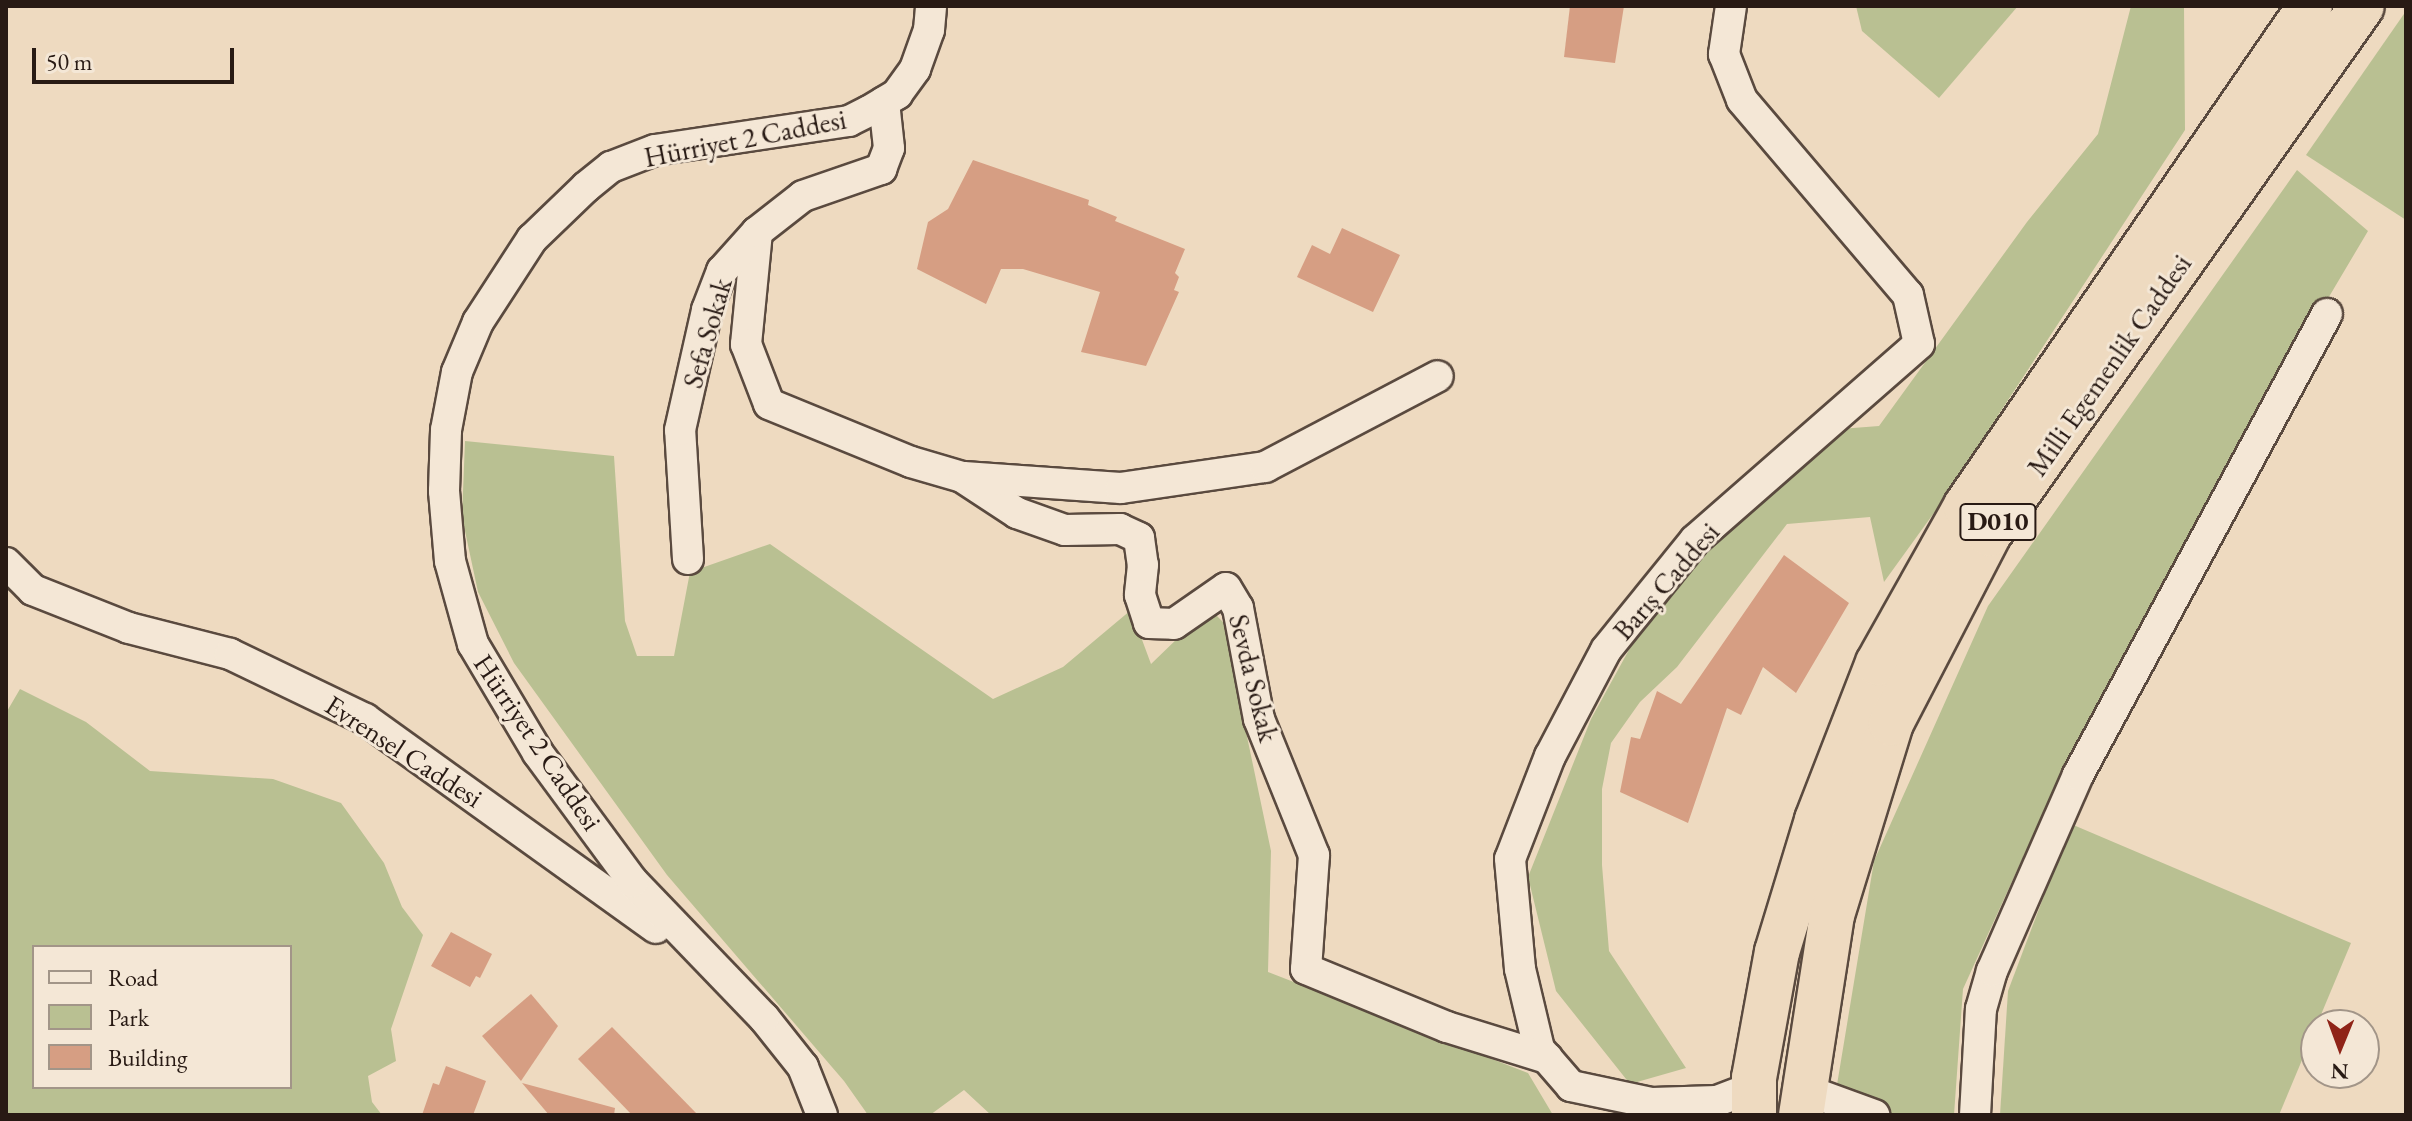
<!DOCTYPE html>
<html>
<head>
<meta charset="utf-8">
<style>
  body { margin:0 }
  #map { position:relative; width:2412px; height:1121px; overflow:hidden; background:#eedac0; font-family:"EB Garamond",serif }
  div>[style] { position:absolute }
  .green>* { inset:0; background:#b9c092 }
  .building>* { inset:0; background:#d69e83 }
  .roads { filter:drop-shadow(2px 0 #5a4a3f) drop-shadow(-2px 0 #5a4a3f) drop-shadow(0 2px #5a4a3f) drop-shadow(0 -2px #5a4a3f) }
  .minor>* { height:30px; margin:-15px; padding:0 15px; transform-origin:15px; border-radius:15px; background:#f4e7d6 }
  .highway>* { height:44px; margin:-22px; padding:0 22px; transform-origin:22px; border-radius:22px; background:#eedac0 }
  span { translate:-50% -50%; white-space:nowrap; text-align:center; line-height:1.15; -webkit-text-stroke:6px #f4e7d6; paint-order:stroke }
  .shield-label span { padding:2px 6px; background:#f4e7d6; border:2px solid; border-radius:6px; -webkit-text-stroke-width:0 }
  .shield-label { font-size:26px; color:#281a14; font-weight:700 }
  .street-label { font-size:28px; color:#281a14 }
  .frame { position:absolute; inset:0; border:8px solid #281a14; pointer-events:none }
  .legend { position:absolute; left:32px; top:945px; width:260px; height:144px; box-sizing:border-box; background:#f4e7d6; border:2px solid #a29588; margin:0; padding:10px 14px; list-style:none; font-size:24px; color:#281a14 }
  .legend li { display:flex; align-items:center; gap:16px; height:40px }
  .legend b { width:40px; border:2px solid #a29588 }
  .north { position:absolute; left:2300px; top:1009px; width:80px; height:80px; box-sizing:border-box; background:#f4e7d6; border:2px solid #a29588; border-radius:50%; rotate:181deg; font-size:22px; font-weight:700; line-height:32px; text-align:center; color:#281a14 }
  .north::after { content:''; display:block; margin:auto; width:28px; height:36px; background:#8f2418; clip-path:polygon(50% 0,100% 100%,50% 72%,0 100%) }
  .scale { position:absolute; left:32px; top:48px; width:202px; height:36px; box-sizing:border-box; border:4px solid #281a14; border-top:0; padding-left:10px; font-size:24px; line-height:28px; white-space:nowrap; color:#281a14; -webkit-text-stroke:6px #f4e7d6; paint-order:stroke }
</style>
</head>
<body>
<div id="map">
  <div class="green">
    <div style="clip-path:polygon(1856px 6px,2018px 6px,1939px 98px,1862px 31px)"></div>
    <div style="clip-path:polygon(2131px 6px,2184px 6px,2185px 130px,1936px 510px,1884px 582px,1870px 517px,1787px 524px,1677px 667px,1640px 702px,1611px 743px,1602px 789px,1602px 865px,1609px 951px,1686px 1068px,1630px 1084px,1556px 991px,1528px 877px,1591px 719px,1647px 617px,1707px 548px,1840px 429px,1879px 426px,2027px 222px,2098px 134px)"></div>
    <div style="clip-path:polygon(2406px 11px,2406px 220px,2306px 155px)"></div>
    <div style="clip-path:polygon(2297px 170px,2368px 231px,2218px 484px,2030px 842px,1963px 989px,1954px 1115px,1832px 1115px,1874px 861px,1988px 606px)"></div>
    <div style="clip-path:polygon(465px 441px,614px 456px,625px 621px,637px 656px,674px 656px,690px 572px,770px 544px,993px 699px,1063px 667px,1131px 610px,1151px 664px,1209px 608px,1223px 622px,1271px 851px,1268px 972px,1528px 1073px,1553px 1115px,991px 1115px,964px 1090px,930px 1115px,868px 1115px,844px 1081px,667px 875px,514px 663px,478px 592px,462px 517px)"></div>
    <div style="clip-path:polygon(evenodd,20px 689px,86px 722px,150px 771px,273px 779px,341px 803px,384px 863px,402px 907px,423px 935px,391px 1029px,396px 1061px,368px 1076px,372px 1102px,382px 1115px,6px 1115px,6px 713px,20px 689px,290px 947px,290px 1087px,34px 1087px,34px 947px,290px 947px)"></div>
    <div style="clip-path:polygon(2071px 824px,2351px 943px,2279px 1115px,2000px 1115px,2008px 991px)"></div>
  </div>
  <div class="building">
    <div style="clip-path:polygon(1570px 6px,1624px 6px,1615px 63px,1564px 57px)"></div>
    <div style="clip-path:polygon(973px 160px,1089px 200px,1088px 205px,1117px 217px,1115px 221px,1185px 249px,1175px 273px,1179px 277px,1174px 290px,1179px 292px,1146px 366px,1081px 352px,1100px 292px,1023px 269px,1001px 269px,986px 304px,917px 269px,928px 222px,948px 209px)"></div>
    <div style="clip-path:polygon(1342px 228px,1400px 255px,1373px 312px,1297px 277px,1312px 245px,1330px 254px)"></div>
    <div style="clip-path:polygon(1784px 555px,1849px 603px,1796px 693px,1763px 667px,1741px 715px,1727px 708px,1688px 823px,1620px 792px,1631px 737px,1640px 739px,1657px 691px,1681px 704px)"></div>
    <div style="clip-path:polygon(451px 932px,492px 954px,480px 978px,476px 976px,470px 987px,431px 966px)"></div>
    <div style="clip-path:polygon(531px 994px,558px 1026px,521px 1081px,482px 1036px)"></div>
    <div style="clip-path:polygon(612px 1027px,698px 1115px,632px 1115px,578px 1059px)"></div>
    <div style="clip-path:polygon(446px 1066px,486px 1081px,473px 1115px,422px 1115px,433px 1083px,439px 1085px)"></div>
    <div style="clip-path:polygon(522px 1083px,615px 1108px,614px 1115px,549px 1115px)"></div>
  </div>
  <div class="roads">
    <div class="minor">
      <div style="left:1731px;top:6px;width:49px;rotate:98.3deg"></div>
      <div style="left:1724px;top:54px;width:49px;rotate:68.6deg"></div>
      <div style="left:1742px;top:100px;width:256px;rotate:49.6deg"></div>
      <div style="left:1908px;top:295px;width:50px;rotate:77.3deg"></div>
      <div style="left:1919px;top:344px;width:298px;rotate:138.8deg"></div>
      <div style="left:1695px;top:540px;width:141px;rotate:129deg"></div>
      <div style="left:1606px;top:650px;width:120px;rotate:117.8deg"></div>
      <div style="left:1550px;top:756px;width:110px;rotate:111.2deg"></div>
      <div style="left:1510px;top:859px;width:110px;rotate:84.8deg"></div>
      <div style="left:1520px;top:969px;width:82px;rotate:76.6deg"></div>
      <div style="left:1539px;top:1049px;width:49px;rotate:49.1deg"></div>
      <div style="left:1571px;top:1086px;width:83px;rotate:11.9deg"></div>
      <div style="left:1652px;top:1103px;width:65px;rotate:-1.8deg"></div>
      <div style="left:1717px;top:1101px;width:40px;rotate:-21deg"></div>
      <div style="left:757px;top:232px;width:113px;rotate:95.6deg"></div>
      <div style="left:746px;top:344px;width:64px;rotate:69deg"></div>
      <div style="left:769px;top:404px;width:153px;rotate:22.2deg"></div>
      <div style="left:911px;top:462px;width:53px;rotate:16.4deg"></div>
      <div style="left:962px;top:477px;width:66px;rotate:33.2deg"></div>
      <div style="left:1017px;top:513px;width:51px;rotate:19.5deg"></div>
      <div style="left:1065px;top:530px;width:55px;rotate:-1deg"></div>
      <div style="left:1120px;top:529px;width:21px;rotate:25deg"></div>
      <div style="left:1139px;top:538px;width:27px;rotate:82deg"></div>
      <div style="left:1143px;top:565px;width:30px;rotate:96deg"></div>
      <div style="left:1140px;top:595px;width:29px;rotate:72deg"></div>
      <div style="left:1149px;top:623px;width:25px;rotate:2deg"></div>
      <div style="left:1174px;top:624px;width:63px;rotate:-34.7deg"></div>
      <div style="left:1226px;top:588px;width:23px;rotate:59deg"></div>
      <div style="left:1238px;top:608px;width:113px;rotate:79.3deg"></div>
      <div style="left:1259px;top:719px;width:147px;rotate:68deg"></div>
      <div style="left:1314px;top:855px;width:114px;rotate:94deg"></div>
      <div style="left:1306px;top:969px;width:152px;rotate:22.4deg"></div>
      <div style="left:1447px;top:1027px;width:105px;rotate:17.2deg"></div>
      <div style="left:964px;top:477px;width:157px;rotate:4deg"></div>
      <div style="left:1121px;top:488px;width:146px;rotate:-8.3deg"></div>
      <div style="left:1265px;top:467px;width:195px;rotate:-27.7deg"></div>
      <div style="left:688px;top:559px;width:129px;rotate:-93.5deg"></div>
      <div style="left:680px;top:430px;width:123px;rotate:-77.3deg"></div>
      <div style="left:707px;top:310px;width:42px;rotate:-69deg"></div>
      <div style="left:722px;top:271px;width:52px;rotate:-48.1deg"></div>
      <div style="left:757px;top:232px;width:58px;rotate:-38deg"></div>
      <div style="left:803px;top:196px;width:83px;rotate:-19.1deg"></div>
      <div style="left:881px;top:169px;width:22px;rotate:-69deg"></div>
      <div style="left:889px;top:148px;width:46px;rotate:-96.2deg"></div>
      <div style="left:6px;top:563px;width:38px;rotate:45deg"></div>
      <div style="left:33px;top:590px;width:103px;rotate:21.6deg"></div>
      <div style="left:129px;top:628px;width:104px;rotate:14.4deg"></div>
      <div style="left:230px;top:654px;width:150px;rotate:25.7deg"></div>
      <div style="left:365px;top:719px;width:358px;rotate:35.7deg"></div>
      <div style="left:1803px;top:1089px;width:76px;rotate:20.1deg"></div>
      <div style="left:822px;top:1115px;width:52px;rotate:-111.6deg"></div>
      <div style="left:803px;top:1067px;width:63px;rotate:-128.5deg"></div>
      <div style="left:764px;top:1018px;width:189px;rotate:-133.9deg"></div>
      <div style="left:633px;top:882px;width:160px;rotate:-126.4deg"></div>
      <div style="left:538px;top:753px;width:127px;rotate:-120.8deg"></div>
      <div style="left:473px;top:644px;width:86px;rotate:-105.5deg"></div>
      <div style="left:450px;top:561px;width:70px;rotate:-94.9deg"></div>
      <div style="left:444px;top:491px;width:61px;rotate:-88.1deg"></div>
      <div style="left:446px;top:430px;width:59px;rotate:-79.3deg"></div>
      <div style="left:457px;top:372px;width:54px;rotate:-67.2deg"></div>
      <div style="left:478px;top:322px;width:99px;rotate:-57deg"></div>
      <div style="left:532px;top:239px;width:75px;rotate:-43.9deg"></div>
      <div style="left:586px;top:187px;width:32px;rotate:-39deg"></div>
      <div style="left:611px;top:167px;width:47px;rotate:-21.1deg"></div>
      <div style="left:655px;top:150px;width:196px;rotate:-8.5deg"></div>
      <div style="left:849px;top:121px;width:22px;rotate:-27deg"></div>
      <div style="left:869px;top:111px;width:33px;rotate:-31deg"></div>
      <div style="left:897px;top:94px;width:31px;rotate:-54deg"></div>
      <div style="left:915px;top:69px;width:41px;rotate:-70.3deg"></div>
      <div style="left:929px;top:30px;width:24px;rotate:-85deg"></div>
      <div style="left:1975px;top:1115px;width:106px;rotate:-86.8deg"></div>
      <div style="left:1981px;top:1009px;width:40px;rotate:-74deg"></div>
      <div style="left:1992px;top:971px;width:214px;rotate:-66.3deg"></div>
      <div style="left:2078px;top:775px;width:524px;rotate:-61.63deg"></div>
    </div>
    <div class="highway">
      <div style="left:1754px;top:1115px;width:37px;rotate:-90deg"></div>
      <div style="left:1754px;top:1078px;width:128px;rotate:-79.7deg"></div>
      <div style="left:1777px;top:952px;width:138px;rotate:-73.1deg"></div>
      <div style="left:1817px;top:820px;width:168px;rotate:-68.8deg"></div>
      <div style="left:1878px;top:663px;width:180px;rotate:-60.7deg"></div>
      <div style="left:1966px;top:506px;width:607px;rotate:-55.47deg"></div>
      <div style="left:1801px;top:1115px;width:202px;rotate:-81.2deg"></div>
      <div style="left:1832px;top:915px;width:201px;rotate:-72.9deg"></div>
      <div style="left:1891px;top:723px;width:213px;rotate:-62.6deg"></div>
      <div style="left:1989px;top:534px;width:646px;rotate:-54.76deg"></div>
    </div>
  </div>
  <div class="shield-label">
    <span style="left:1998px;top:522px">D010</span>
  </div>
  <div class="street-label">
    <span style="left:745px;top:138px;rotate:-11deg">Hürriyet 2 Caddesi</span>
    <span style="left:707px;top:333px;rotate:-74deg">Sefa Sokak</span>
    <span style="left:2109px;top:365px;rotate:-55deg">Milli Egemenlik Caddesi</span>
    <span style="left:1666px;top:581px;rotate:-49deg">Barış Caddesi</span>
    <span style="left:1254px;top:678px;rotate:76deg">Sevda Sokak</span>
    <span style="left:538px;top:742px;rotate:56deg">Hürriyet 2 Caddesi</span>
    <span style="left:404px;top:751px;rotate:33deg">Evrensel Caddesi</span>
  </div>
  <div class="frame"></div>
  <ul class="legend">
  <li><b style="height:10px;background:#f4e7d6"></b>Road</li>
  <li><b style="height:22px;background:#b9c092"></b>Park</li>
  <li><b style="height:22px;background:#d69e83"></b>Building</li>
  </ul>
  <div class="north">N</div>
  <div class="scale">50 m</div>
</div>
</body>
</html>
